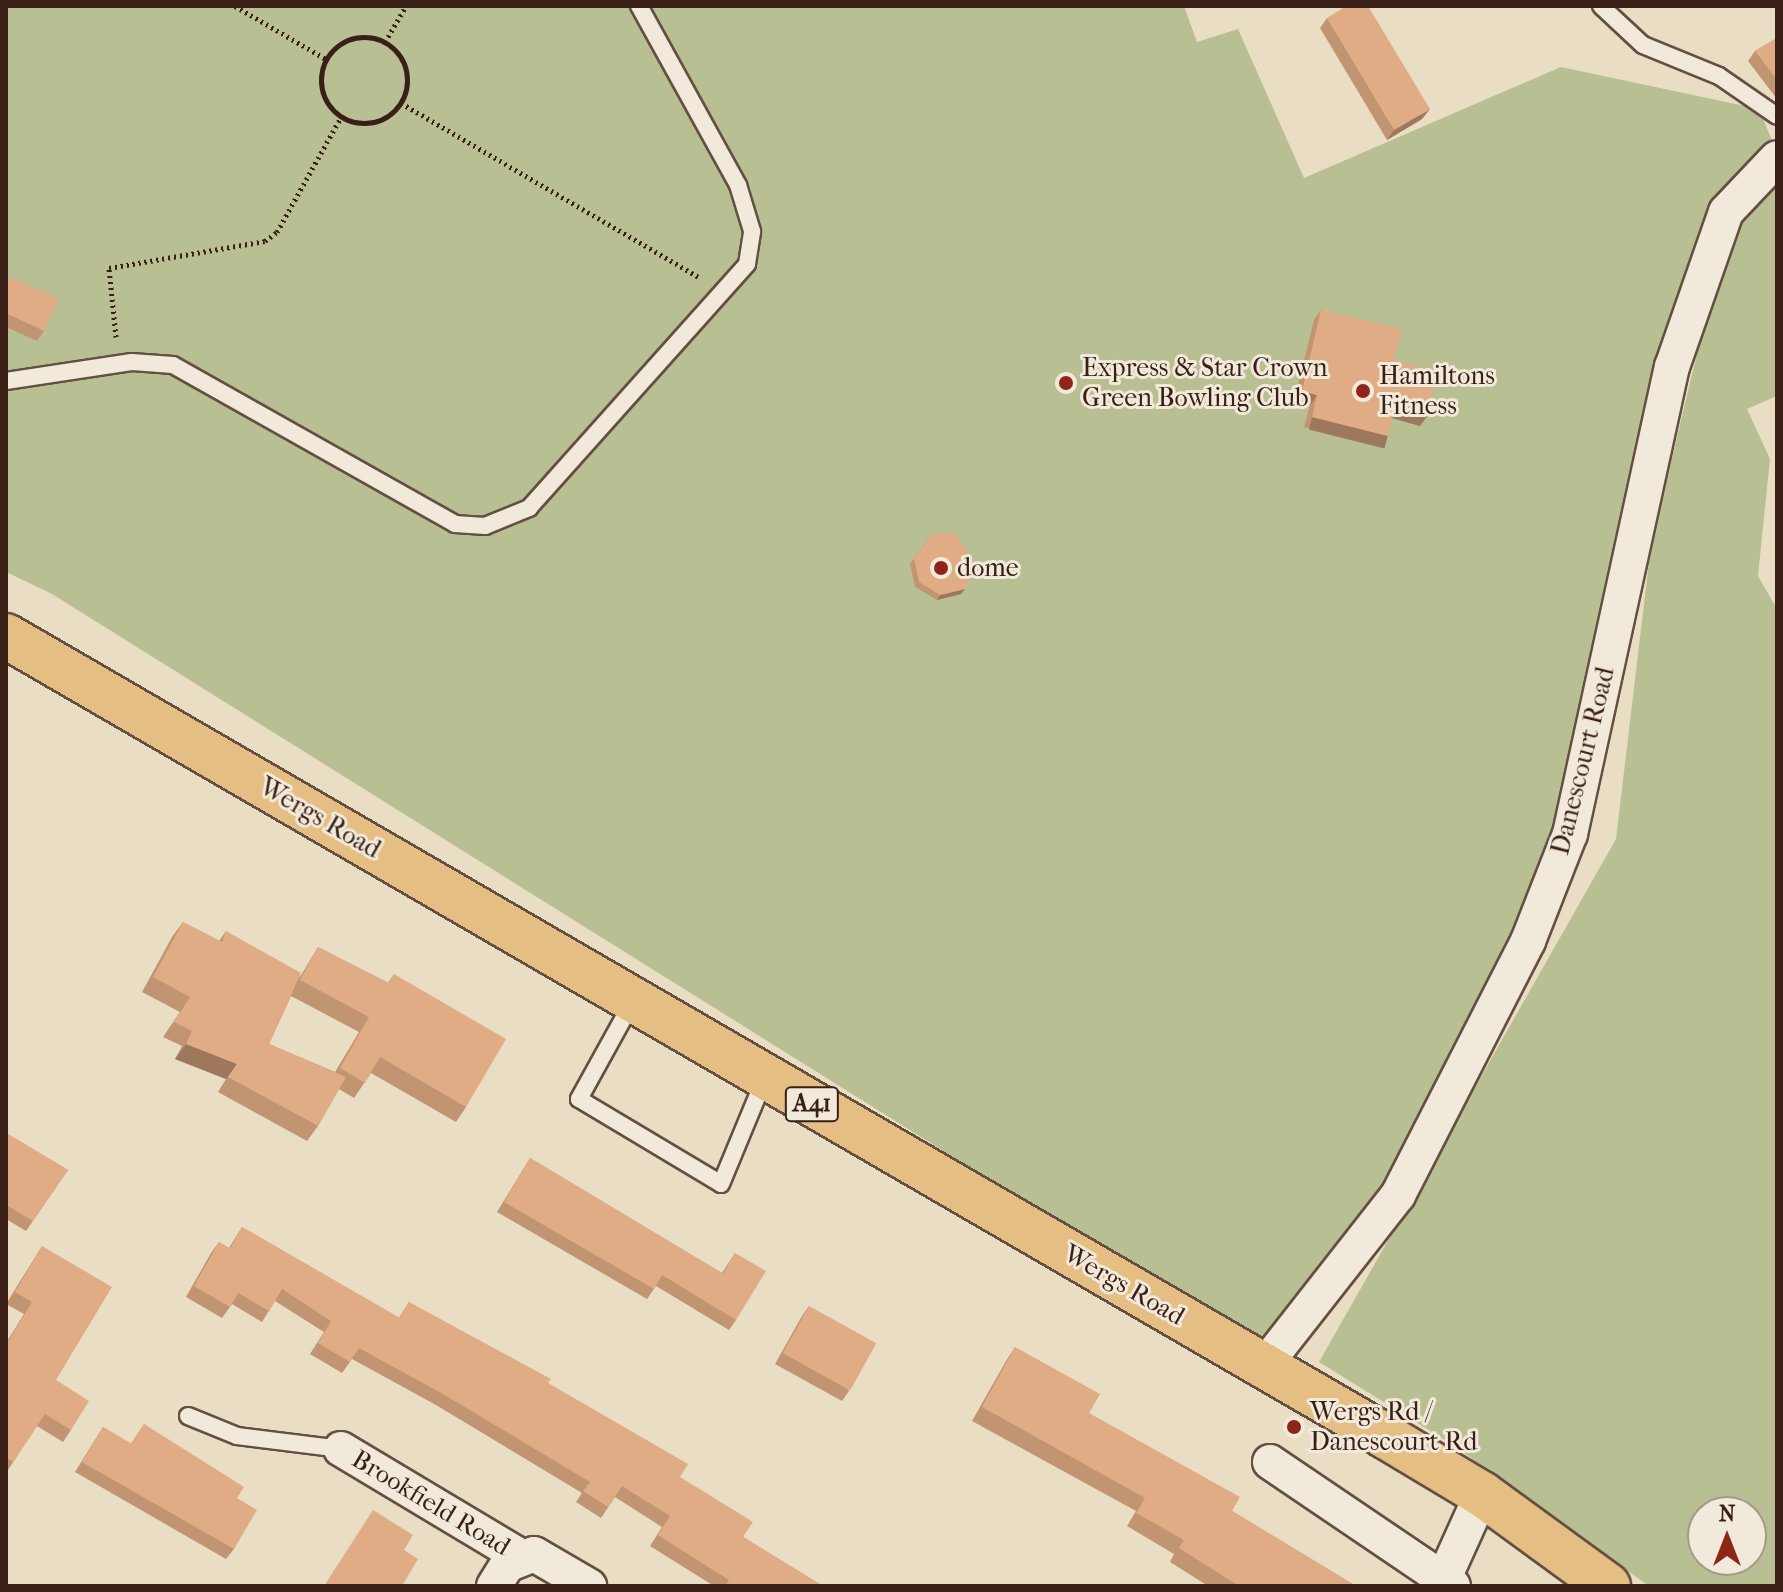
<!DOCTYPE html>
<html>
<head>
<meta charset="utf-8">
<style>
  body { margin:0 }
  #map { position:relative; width:1783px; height:1592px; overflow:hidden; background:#e9ddc4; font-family:"IM FELL French Canon",serif }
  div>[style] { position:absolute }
  .green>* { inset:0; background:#b8c093 }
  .path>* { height:5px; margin-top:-2.5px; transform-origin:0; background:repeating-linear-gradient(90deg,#391f16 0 2px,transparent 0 6px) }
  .path>.ring { margin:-2.5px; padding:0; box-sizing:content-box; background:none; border:5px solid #391f16; border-radius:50% }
  .roads { filter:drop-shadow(2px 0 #654e42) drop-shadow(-2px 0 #654e42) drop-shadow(0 2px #654e42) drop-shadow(0 -2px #654e42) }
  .service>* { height:16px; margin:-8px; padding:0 8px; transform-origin:8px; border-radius:8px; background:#f1e9d9 }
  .minor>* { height:34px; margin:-17px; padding:0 17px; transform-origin:17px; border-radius:17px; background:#f1e9d9 }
  .trunk>* { height:44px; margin:-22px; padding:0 22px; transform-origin:22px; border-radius:22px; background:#e4be82 }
  .wall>* { inset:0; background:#c19472 }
  .shaded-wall>* { inset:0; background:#9d785d; transform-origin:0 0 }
  .building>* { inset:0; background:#e0ac85; transform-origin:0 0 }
  .dots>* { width:22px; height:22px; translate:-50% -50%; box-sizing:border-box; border:4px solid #f1e9d9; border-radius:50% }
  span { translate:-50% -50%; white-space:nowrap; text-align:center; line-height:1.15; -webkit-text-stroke:6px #f1e9d9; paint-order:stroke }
  .shield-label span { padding:2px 6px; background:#f1e9d9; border:2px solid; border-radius:6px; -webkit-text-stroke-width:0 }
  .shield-label { font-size:24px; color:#391f16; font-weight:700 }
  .poi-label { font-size:26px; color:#391f16 }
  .left { translate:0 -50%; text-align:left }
  .street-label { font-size:26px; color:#391f16 }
  .frame { position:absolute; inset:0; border:8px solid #391f16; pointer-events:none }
  .north { position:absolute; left:1687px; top:1496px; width:80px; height:80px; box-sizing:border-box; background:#f1e9d9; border:2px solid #a7988b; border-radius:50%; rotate:0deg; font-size:22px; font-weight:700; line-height:32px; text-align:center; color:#391f16 }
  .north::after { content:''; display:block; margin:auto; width:28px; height:36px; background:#8f2418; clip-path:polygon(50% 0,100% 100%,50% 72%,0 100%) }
</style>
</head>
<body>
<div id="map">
  <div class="green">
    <div style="clip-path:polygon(evenodd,6px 6px,1184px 6px,1197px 42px,1238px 29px,1304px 178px,1561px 67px,1759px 109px,1777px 152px,1777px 396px,1747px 409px,1770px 459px,1758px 576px,1777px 609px,1777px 1586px,1649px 1586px,1453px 1445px,1319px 1362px,1616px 839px,1651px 545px,1714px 283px,1555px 833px,1516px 937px,1386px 1190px,1260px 1350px,1065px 1245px,961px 1162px,52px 594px,6px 572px,6px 6px,1703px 1512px,1751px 1512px,1751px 1560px,1703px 1560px,1703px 1512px)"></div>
  </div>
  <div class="path">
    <div style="left:235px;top:6px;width:105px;rotate:30.2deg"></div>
    <div class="ring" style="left:321px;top:37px;width:81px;height:81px"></div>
    <div style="left:385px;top:42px;width:42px;rotate:-59.7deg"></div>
    <div style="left:401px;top:103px;width:347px;rotate:30.3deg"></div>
    <div style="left:116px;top:337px;width:69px;rotate:-95.8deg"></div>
    <div style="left:109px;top:268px;width:158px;rotate:-9.8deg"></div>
    <div style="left:265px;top:241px;width:15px;rotate:-37deg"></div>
    <div style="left:277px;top:232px;width:132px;rotate:-60.9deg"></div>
  </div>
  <div class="roads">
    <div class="service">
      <div style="left:1601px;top:6px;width:57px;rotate:42.9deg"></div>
      <div style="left:1643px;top:45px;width:82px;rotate:22.2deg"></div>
      <div style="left:1719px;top:76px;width:70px;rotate:34.6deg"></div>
      <div style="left:6px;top:381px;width:127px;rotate:-8.6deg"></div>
      <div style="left:132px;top:362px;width:41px;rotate:4.2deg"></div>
      <div style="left:173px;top:365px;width:324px;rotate:29.4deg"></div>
      <div style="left:455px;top:524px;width:30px;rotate:4deg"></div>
      <div style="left:485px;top:526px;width:48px;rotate:-22.2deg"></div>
      <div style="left:529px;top:508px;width:327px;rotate:-48.2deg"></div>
      <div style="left:747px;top:264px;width:33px;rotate:-81deg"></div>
      <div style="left:752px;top:231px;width:48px;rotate:-106.9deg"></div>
      <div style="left:738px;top:185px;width:205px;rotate:-118.9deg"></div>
      <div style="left:633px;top:1001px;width:112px;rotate:118.9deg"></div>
      <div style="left:579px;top:1099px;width:165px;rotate:30.9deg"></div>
      <div style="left:721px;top:1184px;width:115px;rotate:-67.5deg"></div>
      <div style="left:188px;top:1416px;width:53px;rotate:22.2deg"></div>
      <div style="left:237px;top:1436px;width:105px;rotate:7.1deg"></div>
    </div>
    <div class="minor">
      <div style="left:1264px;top:1366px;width:217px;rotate:-51.9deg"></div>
      <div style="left:1398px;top:1195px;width:285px;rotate:-62.9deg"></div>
      <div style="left:1528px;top:941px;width:115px;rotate:-68.6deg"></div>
      <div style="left:1570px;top:834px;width:478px;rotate:-77.7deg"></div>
      <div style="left:1672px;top:367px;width:164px;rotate:-70.8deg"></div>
      <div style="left:1726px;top:212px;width:74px;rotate:-46.6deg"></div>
      <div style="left:341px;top:1449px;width:209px;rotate:30.9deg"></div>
      <div style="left:1270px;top:1462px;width:221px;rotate:34.1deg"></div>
      <div style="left:1444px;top:1578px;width:92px;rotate:-65.7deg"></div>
      <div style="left:494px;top:1586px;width:25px;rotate:-58deg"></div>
      <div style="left:507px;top:1565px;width:29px;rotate:-22deg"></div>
      <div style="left:534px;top:1554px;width:64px;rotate:30.2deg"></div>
    </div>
    <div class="trunk">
      <div style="left:6px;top:636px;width:1594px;rotate:30.12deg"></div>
      <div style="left:1385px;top:1436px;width:113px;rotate:30.9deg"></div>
      <div style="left:1482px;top:1494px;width:156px;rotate:36.1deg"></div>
    </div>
  </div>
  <div class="wall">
    <div style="clip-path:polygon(1327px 18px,1422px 119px,1387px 140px,1320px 28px)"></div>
    <div style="clip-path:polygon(1777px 38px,1777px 99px,1748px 61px,1755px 51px)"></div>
    <div style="clip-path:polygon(6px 276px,44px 331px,37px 341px,6px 327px)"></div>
    <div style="clip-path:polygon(1321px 310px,1394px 360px,1428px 415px,1420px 426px,1392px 418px,1381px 446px,1304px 427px,1310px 405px,1294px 401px,1314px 320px)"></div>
    <div style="clip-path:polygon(932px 534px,965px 589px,961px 594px,937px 600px,915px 587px,910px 564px)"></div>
    <div style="clip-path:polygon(evenodd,183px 922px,219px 941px,226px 931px,300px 977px,318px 947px,388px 983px,394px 974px,466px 1107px,456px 1122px,371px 1073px,354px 1098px,339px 1089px,318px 1126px,307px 1141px,218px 1092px,226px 1079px,175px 1059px,182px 1046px,163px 1037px,180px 1012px,142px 992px,172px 937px,183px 922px,291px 996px,359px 1032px,335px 1072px,269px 1044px,291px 996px)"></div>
    <div style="clip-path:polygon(6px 1133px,68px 1170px,26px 1231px,6px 1219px)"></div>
    <div style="clip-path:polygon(530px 1158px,722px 1273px,735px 1253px,736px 1320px,729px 1330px,656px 1286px,647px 1299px,497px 1212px)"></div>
    <div style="clip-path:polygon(242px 1227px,399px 1318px,409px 1302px,548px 1383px,680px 1477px,743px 1537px,823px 1586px,714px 1586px,650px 1546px,662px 1527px,615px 1497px,601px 1518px,576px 1502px,582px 1493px,436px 1405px,352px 1359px,342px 1373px,310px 1354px,324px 1332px,275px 1301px,262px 1322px,232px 1304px,222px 1318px,186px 1297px,211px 1253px,219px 1242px,229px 1248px)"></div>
    <div style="clip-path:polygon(42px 1246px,56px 1380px,71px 1430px,63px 1442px,37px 1426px,6px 1473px,6px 1343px,24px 1314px,6px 1304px)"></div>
    <div style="clip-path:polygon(809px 1306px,849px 1391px,842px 1401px,775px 1364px,802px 1316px)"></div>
    <div style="clip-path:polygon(1015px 1347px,1089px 1413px,1232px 1511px,1356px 1586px,1208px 1586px,1170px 1562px,1174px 1554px,1127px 1526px,1136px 1511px,972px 1421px,1006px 1361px)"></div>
    <div style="clip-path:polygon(144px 1424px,237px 1498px,234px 1549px,226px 1559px,75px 1472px,103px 1427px,131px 1444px)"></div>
  </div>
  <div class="shaded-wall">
    <div style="clip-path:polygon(1430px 109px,1422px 119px,1387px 140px,1394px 130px)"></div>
    <div style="clip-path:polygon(1302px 391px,1317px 395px,1310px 405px,1294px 401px)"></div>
    <div style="clip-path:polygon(1395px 407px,1428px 415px,1420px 426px,1388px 417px)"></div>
    <div style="left:1312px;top:417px;width:78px;height:13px;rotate:14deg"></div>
    <div style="clip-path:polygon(965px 589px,961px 594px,937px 600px,940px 595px)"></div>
    <div style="clip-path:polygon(186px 1044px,237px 1064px,226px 1079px,175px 1059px)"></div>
  </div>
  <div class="building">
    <div style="clip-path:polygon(1346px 6px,1368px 6px,1430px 109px,1394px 130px,1327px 18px)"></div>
    <div style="clip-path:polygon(1777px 38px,1777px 80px,1755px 51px)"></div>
    <div style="clip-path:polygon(6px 276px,59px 298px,44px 331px,6px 313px)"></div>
    <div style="clip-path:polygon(1321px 310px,1402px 329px,1394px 360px,1438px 371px,1428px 415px,1395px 407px,1388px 436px,1312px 417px,1317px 395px,1302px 391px)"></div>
    <div style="clip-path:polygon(932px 534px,956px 534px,977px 566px,965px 589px,940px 595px,919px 582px,914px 559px)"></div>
    <div style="clip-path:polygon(183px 922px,222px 942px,226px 931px,301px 973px,269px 1044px,346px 1077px,318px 1126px,228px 1077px,237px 1064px,186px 1044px,192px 1031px,174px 1022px,190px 997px,153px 977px)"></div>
    <div style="clip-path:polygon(318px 947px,389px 983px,394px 974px,506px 1039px,466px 1107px,380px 1057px,365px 1083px,340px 1068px,369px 1017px,300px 980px)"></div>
    <div style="clip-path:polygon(6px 1133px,68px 1170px,33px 1221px,6px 1205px)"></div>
    <div style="clip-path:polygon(530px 1158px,723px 1274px,735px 1253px,766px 1271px,736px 1320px,662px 1275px,654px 1289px,504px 1202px)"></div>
    <div style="clip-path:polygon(242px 1227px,400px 1318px,409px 1302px,551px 1379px,548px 1383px,688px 1464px,680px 1477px,753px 1522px,743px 1537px,823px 1586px,725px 1586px,729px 1580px,658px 1535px,670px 1516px,622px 1486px,608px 1507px,583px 1491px,590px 1482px,443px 1394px,359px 1348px,350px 1362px,318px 1343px,331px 1321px,282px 1289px,269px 1311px,238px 1293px,230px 1307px,194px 1286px,219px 1242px,230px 1249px)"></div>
    <div style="clip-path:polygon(42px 1246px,112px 1287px,56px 1380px,89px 1401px,71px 1430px,45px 1414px,13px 1462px,6px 1457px,6px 1345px,32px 1302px,15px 1292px)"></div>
    <div style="left:809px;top:1306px;width:77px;height:54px;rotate:29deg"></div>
    <div style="clip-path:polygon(1015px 1347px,1100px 1394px,1089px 1413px,1240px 1497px,1232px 1511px,1356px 1586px,1239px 1586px,1179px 1548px,1184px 1540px,1136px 1513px,1145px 1498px,982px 1407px)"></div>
    <div style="clip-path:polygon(144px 1424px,244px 1487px,237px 1498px,257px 1510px,234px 1549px,82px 1462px,103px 1427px,132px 1444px)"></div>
    <div style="clip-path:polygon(373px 1510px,413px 1535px,404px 1550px,418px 1559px,402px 1586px,324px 1586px)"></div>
  </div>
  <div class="dots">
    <div style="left:1066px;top:383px;background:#8f2418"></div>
    <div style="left:1363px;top:391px;background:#8f2418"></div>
    <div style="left:941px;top:568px;background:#8f2418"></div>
    <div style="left:1294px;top:1427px;background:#8f2418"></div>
  </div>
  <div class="shield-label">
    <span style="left:812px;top:1104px">A41</span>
  </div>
  <div class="poi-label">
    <span class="left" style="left:1082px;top:383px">Express &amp; Star Crown<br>Green Bowling Club</span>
    <span class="left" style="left:1379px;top:391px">Hamiltons<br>Fitness</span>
    <span class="left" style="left:957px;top:568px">dome</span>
    <span class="left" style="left:1310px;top:1427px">Wergs Rd /<br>Danescourt Rd</span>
  </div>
  <div class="street-label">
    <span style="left:1583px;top:761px;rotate:-76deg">Danescourt Road</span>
    <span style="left:320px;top:818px;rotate:30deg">Wergs Road</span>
    <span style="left:1124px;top:1285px;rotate:30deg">Wergs Road</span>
    <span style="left:431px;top:1503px;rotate:31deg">Brookfield Road</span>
  </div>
  <div class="frame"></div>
  <div class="north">N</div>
</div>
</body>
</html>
